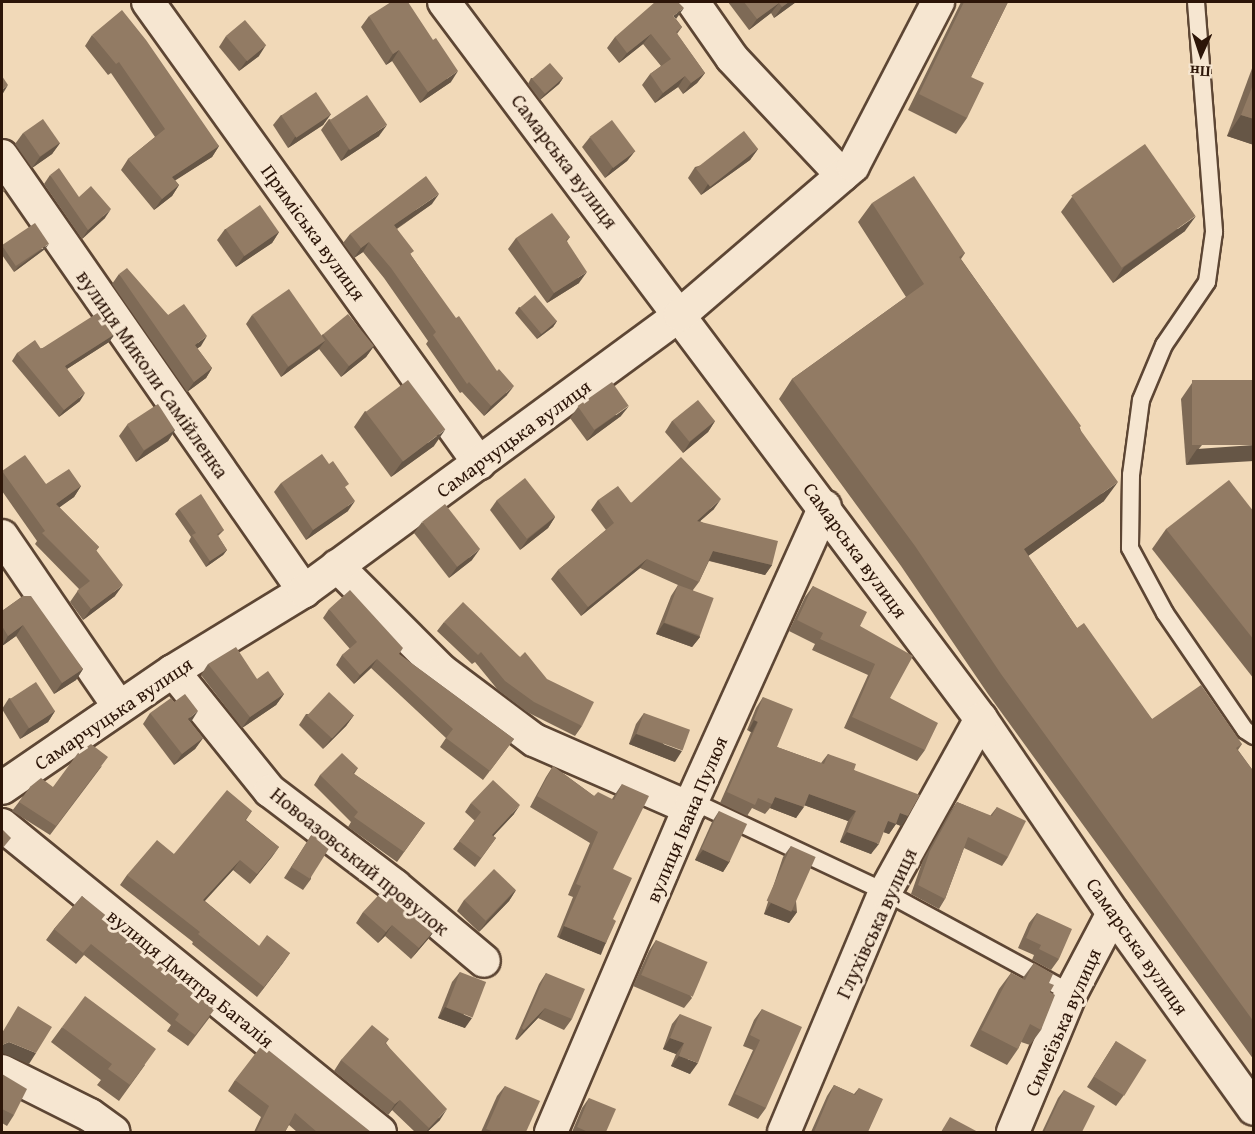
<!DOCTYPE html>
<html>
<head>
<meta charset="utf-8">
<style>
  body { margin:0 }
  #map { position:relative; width:1255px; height:1134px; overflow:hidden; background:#f1d9b8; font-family:"Gentium Book Plus",serif }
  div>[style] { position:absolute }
  .roads { filter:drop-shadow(2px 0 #5d4634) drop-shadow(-2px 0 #5d4634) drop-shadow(0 2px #5d4634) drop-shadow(0 -2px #5d4634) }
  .service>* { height:16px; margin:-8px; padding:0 8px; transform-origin:8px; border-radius:8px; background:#f6e6d1 }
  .minor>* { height:32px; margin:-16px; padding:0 16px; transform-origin:16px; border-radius:16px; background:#f6e6d1 }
  .wall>* { inset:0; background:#7e6a56 }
  .shaded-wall>* { inset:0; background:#665646; transform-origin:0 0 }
  .building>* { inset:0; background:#927b64; transform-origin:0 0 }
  span { translate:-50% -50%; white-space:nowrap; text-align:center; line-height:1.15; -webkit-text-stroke:6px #f6e6d1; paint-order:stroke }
  .street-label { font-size:20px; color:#2c1508 }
  .frame { position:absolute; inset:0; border:3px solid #2c1508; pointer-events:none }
  .north { position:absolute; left:1171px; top:24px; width:60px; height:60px; -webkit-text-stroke:4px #f6e6d1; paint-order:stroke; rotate:183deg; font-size:16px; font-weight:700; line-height:24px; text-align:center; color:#2c1508 }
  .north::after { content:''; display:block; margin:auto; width:21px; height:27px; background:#2c1508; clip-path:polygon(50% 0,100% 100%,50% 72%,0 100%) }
</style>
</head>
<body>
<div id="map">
  <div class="roads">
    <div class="service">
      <div style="left:1196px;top:2px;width:231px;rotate:85.5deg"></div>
      <div style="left:1214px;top:232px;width:50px;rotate:98deg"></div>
      <div style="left:1207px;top:282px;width:76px;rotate:124.3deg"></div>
      <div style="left:1164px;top:345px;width:60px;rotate:112.7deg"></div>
      <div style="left:1141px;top:400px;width:76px;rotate:97.6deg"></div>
      <div style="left:1131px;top:475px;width:73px;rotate:90.8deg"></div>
      <div style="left:1130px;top:548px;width:74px;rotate:61.7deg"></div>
      <div style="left:1165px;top:613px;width:142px;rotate:55.6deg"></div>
      <div style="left:1245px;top:730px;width:11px;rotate:34deg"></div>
      <div style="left:692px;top:801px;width:213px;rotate:25.2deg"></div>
      <div style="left:885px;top:892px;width:212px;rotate:28.5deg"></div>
    </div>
    <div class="minor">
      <div style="left:148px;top:2px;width:568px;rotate:54.32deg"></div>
      <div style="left:444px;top:2px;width:896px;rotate:53.17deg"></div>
      <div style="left:981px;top:719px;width:235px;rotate:55.8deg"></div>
      <div style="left:1113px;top:913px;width:241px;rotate:54.3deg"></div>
      <div style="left:693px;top:2px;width:68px;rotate:55.1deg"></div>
      <div style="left:732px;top:58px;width:161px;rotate:46.8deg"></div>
      <div style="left:2px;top:156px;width:530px;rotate:55.23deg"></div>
      <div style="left:2px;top:536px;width:207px;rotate:55.6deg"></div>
      <div style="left:337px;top:566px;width:148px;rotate:45deg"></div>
      <div style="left:442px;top:671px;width:115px;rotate:36.9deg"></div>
      <div style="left:534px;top:740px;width:170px;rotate:23.6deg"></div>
      <div style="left:173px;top:671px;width:154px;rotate:51.1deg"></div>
      <div style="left:270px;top:791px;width:157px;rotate:37.2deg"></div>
      <div style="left:395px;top:886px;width:116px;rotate:40.1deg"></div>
      <div style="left:2px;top:788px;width:207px;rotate:-34.4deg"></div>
      <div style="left:173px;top:671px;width:153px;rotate:-31.4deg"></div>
      <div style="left:304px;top:591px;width:466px;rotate:-36.3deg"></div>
      <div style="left:680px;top:315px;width:228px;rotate:-40.7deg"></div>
      <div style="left:853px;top:166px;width:185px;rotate:-62.6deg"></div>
      <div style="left:2px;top:825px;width:487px;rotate:39.1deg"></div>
      <div style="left:2px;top:1071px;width:98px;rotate:26.6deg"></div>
      <div style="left:90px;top:1115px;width:29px;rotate:36deg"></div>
      <div style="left:551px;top:1132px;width:360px;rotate:-66.9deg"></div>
      <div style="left:692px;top:801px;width:323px;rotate:-65.7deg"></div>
      <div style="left:784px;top:1132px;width:260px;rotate:-67.2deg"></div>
      <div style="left:885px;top:892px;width:198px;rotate:-61deg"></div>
      <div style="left:1013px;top:1132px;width:151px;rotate:-67.4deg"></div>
      <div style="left:1071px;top:993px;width:90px;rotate:-62.3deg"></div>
    </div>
  </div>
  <div class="wall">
    <div style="clip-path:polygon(728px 2px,796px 2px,774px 18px,771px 13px,749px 30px)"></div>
    <div style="clip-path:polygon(961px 2px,1008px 2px,971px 77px,967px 118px,956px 134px,908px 110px)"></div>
    <div style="clip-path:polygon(369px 16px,451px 82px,420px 103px,392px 61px,386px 65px,361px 27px)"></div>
    <div style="clip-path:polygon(676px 19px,682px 27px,677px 34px,705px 73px,697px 83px,683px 94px,678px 87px,655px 103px,642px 85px,650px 74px,661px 66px,643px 44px,619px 63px,607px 48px,615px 37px)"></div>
    <div style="clip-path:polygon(92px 35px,219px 146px,212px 157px,175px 180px,179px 185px,172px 196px,154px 210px,121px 170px,128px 159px,155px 137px,111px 73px,108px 75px,85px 46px)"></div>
    <div style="clip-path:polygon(226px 36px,259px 56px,239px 71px,219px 47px)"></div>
    <div style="clip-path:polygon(1254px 63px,1254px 145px,1227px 136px)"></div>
    <div style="clip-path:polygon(531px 78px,563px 78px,559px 84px,540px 100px,528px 84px)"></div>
    <div style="clip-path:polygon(331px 114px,323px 125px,288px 148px,273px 125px,281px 115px)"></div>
    <div style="clip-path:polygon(329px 119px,379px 136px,341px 161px,321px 130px)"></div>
    <div style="clip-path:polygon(23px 133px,60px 143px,52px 154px,32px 168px,15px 144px)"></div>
    <div style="clip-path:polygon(590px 137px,635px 151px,627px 161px,605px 178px,582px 147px)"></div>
    <div style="clip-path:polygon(758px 149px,750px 160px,701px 195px,688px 178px,695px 167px)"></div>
    <div style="clip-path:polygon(50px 175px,105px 218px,82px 239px,44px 184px)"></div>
    <div style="clip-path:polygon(1072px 197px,1185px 231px,1113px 283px,1061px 212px)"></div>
    <div style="clip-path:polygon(872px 203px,965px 253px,961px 259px,1080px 428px,1104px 501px,1028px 556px,1077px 628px,1152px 719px,1242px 744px,1238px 750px,1254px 772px,1254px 1060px,988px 694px,901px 566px,779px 399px,792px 379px,906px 297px,858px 222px)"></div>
    <div style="clip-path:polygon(432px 204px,397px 229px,411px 255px,507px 395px,484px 416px,462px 392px,460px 393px,426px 344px,428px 341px,384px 278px,363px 252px,354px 258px,343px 243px,350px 234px)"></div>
    <div style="clip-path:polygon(225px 229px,279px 232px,272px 243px,236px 267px,217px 240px)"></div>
    <div style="clip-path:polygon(570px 237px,567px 241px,579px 283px,547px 303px,508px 249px,516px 238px)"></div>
    <div style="clip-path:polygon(3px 247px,45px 249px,14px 272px,2px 255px,2px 250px)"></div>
    <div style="clip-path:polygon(119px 274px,168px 315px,201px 346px,197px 348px,212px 368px,206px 378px,187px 392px,112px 284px)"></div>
    <div style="clip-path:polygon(519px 307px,557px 321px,553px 327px,537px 339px,515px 313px)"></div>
    <div style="clip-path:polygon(252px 315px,321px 336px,323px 334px,374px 346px,366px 357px,341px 377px,319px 349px,281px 377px,246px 324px)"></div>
    <div style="clip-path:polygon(115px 334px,109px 342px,67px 369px,80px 401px,59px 417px,12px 361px,17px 353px)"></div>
    <div style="clip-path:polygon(1254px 380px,1186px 465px,1181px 399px,1192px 383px)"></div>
    <div style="clip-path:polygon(578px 407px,621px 416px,587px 441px,570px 418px)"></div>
    <div style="clip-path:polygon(365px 411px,434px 446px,391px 477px,354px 427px)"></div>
    <div style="clip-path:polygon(672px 421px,715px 421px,708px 432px,683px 453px,665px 432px)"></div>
    <div style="clip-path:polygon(127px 425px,175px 430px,168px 441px,136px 462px,119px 436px)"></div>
    <div style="clip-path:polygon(2px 471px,46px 484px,81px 486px,74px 497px,59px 507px,99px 547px,96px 551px,115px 596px,83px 620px,70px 602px,79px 589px,35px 544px,37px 541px,2px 491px)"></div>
    <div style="clip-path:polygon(281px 483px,346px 488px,348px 511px,306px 540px,274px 492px)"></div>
    <div style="clip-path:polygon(497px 500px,555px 517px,548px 528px,520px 550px,490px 510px)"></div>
    <div style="clip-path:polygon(598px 500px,714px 509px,700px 521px,772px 565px,765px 575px,709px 561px,699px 582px,693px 590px,700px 637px,692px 647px,656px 634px,671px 596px,678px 585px,640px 568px,581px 616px,551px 579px,558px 570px,606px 530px,591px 510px)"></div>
    <div style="clip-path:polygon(179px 509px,224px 530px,218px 536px,227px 550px,223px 555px,206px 567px,189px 541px,191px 537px,175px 514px)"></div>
    <div style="clip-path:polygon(1254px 512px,1254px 679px,1152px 549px,1166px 529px)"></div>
    <div style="clip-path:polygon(422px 522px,472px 560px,449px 578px,414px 533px)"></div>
    <div style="clip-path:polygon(813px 586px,860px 626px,890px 698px,925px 750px,917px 761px,844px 728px,868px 675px,812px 650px,815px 644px,789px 631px,805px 597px)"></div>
    <div style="clip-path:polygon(23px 596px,83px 669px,76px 680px,54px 694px,16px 636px,2px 646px,2px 611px)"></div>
    <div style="clip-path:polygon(329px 609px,399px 654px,514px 739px,483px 780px,440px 747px,446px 738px,371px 668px,354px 684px,336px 665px,342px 655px,350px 649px,323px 618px)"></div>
    <div style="clip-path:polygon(444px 622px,520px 657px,582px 726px,575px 736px,527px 712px,498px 690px,475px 662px,472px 664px,437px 631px)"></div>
    <div style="clip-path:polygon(208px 664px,257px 679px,284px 694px,276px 705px,242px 728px,201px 675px)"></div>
    <div style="clip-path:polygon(763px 697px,777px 747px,821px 763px,828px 754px,854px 770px,908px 816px,901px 826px,896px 824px,889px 834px,883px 832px,871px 854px,840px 842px,848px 821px,804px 805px,796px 818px,770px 808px,765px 814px,752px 808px,747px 816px,720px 803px,751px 732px,747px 730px,756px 708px)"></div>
    <div style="clip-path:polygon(9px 698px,55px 711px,48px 722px,20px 739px,2px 709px)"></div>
    <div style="clip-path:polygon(150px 713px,190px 722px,203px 738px,195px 749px,174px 765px,143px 724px)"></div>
    <div style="clip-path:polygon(644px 713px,675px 762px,629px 744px,636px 724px)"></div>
    <div style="clip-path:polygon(306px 714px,354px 715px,346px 726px,323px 749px,299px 725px)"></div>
    <div style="clip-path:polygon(102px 766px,50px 835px,12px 811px,31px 786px,53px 787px)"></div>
    <div style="clip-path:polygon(553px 766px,594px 796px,612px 799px,622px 784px,613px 869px,613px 919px,606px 943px,599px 954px,557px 937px,573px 897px,568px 895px,590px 843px,530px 807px,546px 777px)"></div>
    <div style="clip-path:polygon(358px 768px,354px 774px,425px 823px,397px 862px,348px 827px,351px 822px,314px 785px,320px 775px)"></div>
    <div style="clip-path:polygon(957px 802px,990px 816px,997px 807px,1008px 857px,1002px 866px,964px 848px,945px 899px,939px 909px,911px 894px,923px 860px,950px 812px)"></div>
    <div style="clip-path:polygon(471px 803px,514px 814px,493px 836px,496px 838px,475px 867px,453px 849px,475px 821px,465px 812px)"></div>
    <div style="clip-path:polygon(252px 811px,246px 820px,279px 847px,250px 884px,233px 870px,205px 901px,259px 946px,290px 953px,257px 997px,192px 944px,193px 942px,120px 885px,127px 875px,174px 854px)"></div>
    <div style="clip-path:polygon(719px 811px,730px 861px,723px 872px,695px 860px,712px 822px)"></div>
    <div style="clip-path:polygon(312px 834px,311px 879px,303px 890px,284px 878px)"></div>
    <div style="clip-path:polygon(791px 846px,797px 912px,789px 923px,764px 914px,783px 857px)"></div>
    <div style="clip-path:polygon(516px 890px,509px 901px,479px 932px,457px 911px,464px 900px)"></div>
    <div style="clip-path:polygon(82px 896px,210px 1017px,188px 1046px,167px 1031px,171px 1025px,84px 955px,76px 964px,46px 940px,54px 929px)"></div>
    <div style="clip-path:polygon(363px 912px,437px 927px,429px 938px,411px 959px,385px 936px,378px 943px,356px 923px)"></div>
    <div style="clip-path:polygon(1037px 913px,1059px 959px,1051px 970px,1032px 960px,1034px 955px,1018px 948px,1029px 923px)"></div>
    <div style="clip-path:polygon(656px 940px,692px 998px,684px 1008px,633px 986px,649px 951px)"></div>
    <div style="clip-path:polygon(1034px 963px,1049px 983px,1050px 992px,1041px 1030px,1030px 1045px,1021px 1042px,1018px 1049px,1007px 1065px,970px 1046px,999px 989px,1011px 973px,1022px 979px)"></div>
    <div style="clip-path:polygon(460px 972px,465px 1028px,438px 1018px,452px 982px)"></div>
    <div style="clip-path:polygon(546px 973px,572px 1019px,564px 1030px,538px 1018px,517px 1040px,515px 1039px,539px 984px)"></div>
    <div style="clip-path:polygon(762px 1009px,766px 1108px,758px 1119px,728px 1105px,753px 1050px,743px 1046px,754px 1020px)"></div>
    <div style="clip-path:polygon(680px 1014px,690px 1074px,671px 1066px,676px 1054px,663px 1049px,672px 1024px)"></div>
    <div style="clip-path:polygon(62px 1027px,145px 1065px,119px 1101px,97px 1085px,101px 1080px,51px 1042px)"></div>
    <div style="clip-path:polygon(389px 1039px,386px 1043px,440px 1120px,427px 1132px,415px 1132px,392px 1110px,388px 1115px,334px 1071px,341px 1060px)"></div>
    <div style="clip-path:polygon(1116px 1041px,1124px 1095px,1116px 1106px,1087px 1087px)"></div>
    <div style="clip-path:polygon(2px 1074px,14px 1115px,7px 1126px,2px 1123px)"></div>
    <div style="clip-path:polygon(235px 1080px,371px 1132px,297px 1132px,289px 1125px,285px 1132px,254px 1132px,261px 1117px,228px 1091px)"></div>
    <div style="clip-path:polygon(834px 1085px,854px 1094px,859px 1088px,868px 1132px,811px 1132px,827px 1096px)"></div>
    <div style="clip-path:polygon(505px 1086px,526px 1132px,481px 1132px,497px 1096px)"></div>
    <div style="clip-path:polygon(1064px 1090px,1082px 1132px,1042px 1132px,1058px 1098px)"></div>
    <div style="clip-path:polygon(589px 1098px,606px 1132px,572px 1132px,582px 1108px)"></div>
  </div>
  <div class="shaded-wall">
    <div style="clip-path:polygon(789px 2px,796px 2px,774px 18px,782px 7px)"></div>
    <div style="clip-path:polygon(779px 3px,771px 13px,749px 30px,757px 19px)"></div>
    <div style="clip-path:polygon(684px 8px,676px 19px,673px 16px)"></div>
    <div style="clip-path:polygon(651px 34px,643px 44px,619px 63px,627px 53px)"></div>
    <div style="clip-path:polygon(266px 45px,259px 56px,239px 71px,247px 60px)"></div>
    <div style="clip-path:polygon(399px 50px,392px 61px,386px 65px,393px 54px)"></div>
    <div style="clip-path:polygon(458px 71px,451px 82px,420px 103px,428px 92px)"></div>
    <div style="clip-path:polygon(705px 73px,697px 83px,683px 94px,691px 83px)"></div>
    <div style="clip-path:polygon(685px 76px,678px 87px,655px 103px,663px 93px)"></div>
    <div style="clip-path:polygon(563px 78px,559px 84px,540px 100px,544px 95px)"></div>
    <div style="clip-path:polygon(8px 85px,2px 95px,2px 90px)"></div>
    <div style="clip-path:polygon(331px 114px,323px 125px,288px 148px,295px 137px)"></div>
    <div style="clip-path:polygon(1241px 115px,1254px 119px,1254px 145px,1227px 136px)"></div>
    <div style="clip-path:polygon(387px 125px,379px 136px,341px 161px,348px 150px)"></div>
    <div style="clip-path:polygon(60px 143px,52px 154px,32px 168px,40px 157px)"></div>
    <div style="clip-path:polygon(219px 146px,212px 157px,165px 187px,172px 177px)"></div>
    <div style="clip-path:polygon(758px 149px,750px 160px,701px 195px,708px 184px)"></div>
    <div style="clip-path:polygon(635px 151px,627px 161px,605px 178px,613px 167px)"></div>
    <div style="clip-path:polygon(179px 185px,172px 196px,154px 210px,162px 199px)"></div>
    <div style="clip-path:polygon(439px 194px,432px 204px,387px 235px,394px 225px)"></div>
    <div style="clip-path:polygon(111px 209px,105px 218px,82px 239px,88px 230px)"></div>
    <div style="clip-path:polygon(1196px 216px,1185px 231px,1113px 283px,1124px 267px)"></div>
    <div style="clip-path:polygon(279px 232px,272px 243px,236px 267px,244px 256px)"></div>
    <div style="clip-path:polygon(369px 242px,363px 252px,354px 258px,361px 248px)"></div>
    <div style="clip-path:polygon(49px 244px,45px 249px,14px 272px,18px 267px)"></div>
    <div style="clip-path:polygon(587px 272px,579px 283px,547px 303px,554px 293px)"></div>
    <div style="clip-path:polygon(557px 321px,553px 327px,537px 339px,541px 334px)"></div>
    <div style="clip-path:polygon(115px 334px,109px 342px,59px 374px,65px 366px)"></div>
    <div style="clip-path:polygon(207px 336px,201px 346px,188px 355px,195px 345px)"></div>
    <div style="clip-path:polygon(325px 341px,318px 350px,281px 377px,287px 368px)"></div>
    <div style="clip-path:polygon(374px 346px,366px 357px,341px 377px,349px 366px)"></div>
    <div style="clip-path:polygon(212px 368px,206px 378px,187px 392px,194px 382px)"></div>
    <div style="clip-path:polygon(514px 386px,507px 395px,484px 416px,491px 406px)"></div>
    <div style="clip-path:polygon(85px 393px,80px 401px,59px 417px,64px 410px)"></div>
    <div style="clip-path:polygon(629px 406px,621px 416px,587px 441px,595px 430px)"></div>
    <div style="clip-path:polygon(715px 421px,708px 432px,683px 453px,690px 442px)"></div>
    <div style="clip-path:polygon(175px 430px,168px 441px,136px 462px,144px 451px)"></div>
    <div style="clip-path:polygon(445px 430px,434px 446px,391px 477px,402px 462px)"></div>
    <div style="clip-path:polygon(1254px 445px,1254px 461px,1186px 465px,1197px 449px)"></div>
    <div style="clip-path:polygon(1118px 482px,1104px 501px,1010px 569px,1024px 549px)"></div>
    <div style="clip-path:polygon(81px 486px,74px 497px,49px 515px,56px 504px)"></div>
    <div style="clip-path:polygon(721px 499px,714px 509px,690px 530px,697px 521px)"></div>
    <div style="clip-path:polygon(355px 501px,348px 511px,306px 540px,313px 530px)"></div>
    <div style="clip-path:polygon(555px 517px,548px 528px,520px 550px,528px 539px)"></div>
    <div style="clip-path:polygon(480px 549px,472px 560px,449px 578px,457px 567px)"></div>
    <div style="clip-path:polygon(227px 550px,223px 555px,206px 567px,210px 561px)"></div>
    <div style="clip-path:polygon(713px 551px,772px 565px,765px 575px,707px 560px)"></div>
    <div style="clip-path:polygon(647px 559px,640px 568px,581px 616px,588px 607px)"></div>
    <div style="clip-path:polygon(123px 585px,115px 596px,83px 620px,91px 609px)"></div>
    <div style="clip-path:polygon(664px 623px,700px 637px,692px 647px,656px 634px)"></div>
    <div style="clip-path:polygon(23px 625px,16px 636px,2px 646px,8px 636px)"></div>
    <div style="clip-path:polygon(377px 659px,371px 668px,354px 684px,360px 675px)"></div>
    <div style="clip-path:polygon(83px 669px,76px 680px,54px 694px,62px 683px)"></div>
    <div style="clip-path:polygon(284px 694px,276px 705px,242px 728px,250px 717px)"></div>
    <div style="clip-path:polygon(55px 711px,48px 722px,20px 739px,28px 729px)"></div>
    <div style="clip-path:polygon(198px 711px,191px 722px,188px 719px)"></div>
    <div style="clip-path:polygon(354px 715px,346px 726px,323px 749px,331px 739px)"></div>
    <div style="left:754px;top:720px;width:4px;height:12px;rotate:27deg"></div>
    <div style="clip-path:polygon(636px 734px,682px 751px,675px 762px,629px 744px)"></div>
    <div style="clip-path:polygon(203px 738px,195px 749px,174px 765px,182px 754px)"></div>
    <div style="clip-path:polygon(809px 794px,856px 811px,848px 821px,801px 804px)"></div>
    <div style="clip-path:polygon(775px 797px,804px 807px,796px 818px,770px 808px)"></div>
    <div style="clip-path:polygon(520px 805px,514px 814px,486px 844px,492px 835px)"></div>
    <div style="clip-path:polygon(900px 813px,908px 816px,901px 826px,896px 824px,889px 834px,881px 831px,888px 821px)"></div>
    <div style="clip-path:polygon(847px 832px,879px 844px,871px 854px,840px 842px)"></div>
    <div style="clip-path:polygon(279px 847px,272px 857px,250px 884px,257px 874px)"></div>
    <div style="clip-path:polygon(703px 850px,730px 861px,723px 872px,695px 860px)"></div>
    <div style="clip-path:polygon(240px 860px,233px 870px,196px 910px,203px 900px)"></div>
    <div style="clip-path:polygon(516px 890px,509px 901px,479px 932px,487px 921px)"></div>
    <div style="clip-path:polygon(771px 903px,797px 912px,789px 923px,764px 914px)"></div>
    <div style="clip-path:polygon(392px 925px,385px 936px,378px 943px,386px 932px)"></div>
    <div style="left:564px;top:926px;width:45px;height:13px;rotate:22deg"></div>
    <div style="clip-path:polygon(437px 927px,429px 938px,411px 959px,419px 948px)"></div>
    <div style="clip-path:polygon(290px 953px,283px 963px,257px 997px,264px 987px)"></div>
    <div style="clip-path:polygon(445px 1007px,472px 1018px,465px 1028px,438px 1018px)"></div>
    <div style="clip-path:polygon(545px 1008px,538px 1018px,517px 1040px,524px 1030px)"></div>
    <div style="clip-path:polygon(670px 1038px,684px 1043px,676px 1054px,663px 1049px)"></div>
    <div style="clip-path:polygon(9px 1042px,36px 1053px,29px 1064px,2px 1053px,2px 1045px)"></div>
    <div style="clip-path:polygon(679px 1056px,698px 1063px,690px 1074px,671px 1066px)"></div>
    <div style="clip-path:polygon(400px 1100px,388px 1115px,395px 1104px)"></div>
    <div style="clip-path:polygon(447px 1109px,440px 1120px,427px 1132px,426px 1132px)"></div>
  </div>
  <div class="building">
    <div style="clip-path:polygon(391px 2px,408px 2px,433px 40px,436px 38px,458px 71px,428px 92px,399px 50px,393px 54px,369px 16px)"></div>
    <div style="clip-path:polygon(655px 2px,678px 2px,684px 8px,673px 16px,682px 27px,676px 32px,705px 73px,691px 83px,685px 76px,663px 93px,650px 74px,671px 59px,651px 34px,627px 53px,615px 37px)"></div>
    <div style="clip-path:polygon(744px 2px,789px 2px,782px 7px,779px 3px,757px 19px)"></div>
    <div style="clip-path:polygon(964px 2px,1008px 2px,971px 77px,984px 83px,967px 118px,919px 94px)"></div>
    <div style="clip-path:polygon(122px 10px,146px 40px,219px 146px,172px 177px,179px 185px,162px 199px,128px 159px,165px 129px,119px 62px,116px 64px,92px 35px)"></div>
    <div style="left:245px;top:20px;width:33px;height:25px;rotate:50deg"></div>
    <div style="left:550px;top:63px;width:20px;height:24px;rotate:49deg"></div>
    <div style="clip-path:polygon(2px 76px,8px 85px,2px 90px)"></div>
    <div style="clip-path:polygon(1254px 82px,1254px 119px,1241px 115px)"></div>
    <div style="left:316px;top:92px;width:27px;height:42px;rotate:56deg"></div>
    <div style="left:367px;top:95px;width:36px;height:45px;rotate:56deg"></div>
    <div style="left:43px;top:119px;width:29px;height:24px;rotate:55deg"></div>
    <div style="left:612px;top:120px;width:39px;height:28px;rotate:53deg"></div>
    <div style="left:744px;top:131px;width:23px;height:61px;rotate:52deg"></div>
    <div style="left:1145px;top:144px;width:88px;height:90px;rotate:55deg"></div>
    <div style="clip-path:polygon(59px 168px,79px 197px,91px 186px,111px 209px,88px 230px,50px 175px)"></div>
    <div style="clip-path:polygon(426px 176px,439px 194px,394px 225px,414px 251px,410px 254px,456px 318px,459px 316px,497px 371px,499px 369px,514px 386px,491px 406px,469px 382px,467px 384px,433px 335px,436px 332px,391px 268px,369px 242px,361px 248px,350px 234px)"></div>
    <div style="clip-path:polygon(914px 176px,965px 253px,959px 257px,1081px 426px,1079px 428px,1118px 482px,1024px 549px,1077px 628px,1084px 623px,1152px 719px,1201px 685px,1242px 744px,1236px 748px,1254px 772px,1254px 1022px,1001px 674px,915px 546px,792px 379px,924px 284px,872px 203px)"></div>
    <div style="clip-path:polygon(2px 186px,5px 191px,2px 193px)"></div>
    <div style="left:260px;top:205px;width:33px;height:42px;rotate:55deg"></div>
    <div style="clip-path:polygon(552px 213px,570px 237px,566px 240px,587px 272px,554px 293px,516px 238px)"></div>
    <div style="left:35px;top:223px;width:25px;height:40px;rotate:56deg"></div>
    <div style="clip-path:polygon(127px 268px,168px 315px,184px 304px,207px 336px,195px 345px,212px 368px,194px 382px,119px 274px)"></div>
    <div style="left:289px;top:289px;width:63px;height:45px;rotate:55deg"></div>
    <div style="left:535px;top:295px;width:34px;height:20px;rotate:50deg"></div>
    <div style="clip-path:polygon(99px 312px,115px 334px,65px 366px,85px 393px,64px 410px,17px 353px,35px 340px,41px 349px)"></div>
    <div style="left:348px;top:314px;width:41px;height:32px;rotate:51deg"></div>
    <div style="left:408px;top:380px;width:62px;height:53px;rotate:53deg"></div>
    <div style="left:1254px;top:380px;width:65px;height:62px;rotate:90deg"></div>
    <div style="left:612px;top:382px;width:29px;height:42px;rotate:55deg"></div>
    <div style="left:698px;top:400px;width:27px;height:33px;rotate:51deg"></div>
    <div style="left:158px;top:404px;width:31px;height:37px;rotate:57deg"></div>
    <div style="clip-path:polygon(322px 454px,329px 464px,333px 461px,349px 484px,345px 487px,355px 501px,313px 530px,281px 483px)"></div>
    <div style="clip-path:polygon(25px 455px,46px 484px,69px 469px,81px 486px,56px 504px,99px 547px,96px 550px,123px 585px,91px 609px,77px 591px,90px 581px,42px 533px,45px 531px,2px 471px)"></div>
    <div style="clip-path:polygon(681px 457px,721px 499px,697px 521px,778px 541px,772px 565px,713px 551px,699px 582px,647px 559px,588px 607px,558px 570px,614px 523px,598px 500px,618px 486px,631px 503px)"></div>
    <div style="left:525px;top:478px;width:49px;height:36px;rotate:52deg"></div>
    <div style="clip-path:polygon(1229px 480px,1254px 512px,1254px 640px,1166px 529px)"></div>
    <div style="clip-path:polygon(201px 494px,224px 530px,217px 534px,227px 550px,210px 561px,192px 535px,196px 533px,179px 509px)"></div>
    <div style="left:445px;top:504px;width:57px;height:29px;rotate:52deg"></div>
    <div style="left:678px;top:585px;width:38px;height:40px;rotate:20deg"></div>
    <div style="clip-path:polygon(813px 586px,867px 612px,860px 626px,913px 656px,890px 698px,938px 723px,925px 750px,852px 717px,875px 664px,820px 639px,823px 633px,797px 620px)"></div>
    <div style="clip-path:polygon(350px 590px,403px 648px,399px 654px,514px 739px,490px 771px,446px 738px,453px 729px,377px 659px,360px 675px,342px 655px,357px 642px,329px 609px)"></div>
    <div style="clip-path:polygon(23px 596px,31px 596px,83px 669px,62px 683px,23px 625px,8px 636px,2px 626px,2px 611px)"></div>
    <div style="clip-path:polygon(463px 602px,520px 657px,525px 652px,547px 679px,594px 702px,582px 726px,534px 702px,505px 681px,481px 652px,478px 655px,444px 622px)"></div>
    <div style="clip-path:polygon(236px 647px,257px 679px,268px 671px,284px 694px,250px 717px,208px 664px)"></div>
    <div style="left:36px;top:682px;width:35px;height:31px;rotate:57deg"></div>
    <div style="left:329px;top:692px;width:34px;height:32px;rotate:43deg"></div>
    <div style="clip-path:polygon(185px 694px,198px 711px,188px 719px,203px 738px,182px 754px,150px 713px,171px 698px,174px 702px)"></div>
    <div style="clip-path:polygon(763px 697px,793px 709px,777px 747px,824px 764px,828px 754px,856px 764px,854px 770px,920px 795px,908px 816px,900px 813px,896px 824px,888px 821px,879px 844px,847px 832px,856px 811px,809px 794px,804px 807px,775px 797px,772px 804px,758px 798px,755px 805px,727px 792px,758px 722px,754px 720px)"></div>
    <div style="left:644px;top:713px;width:49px;height:22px;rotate:20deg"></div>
    <div style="clip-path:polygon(91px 744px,108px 757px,56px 826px,19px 802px,31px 786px,41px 778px,53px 787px,78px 753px)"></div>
    <div style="clip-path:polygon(342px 753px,358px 768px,353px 773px,425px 823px,404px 852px,354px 817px,358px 812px,320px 775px)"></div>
    <div style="clip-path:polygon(553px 766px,594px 796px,598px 792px,614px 800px,622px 784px,649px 796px,613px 869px,632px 878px,613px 919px,616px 921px,606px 943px,564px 926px,581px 886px,576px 884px,598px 832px,537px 796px)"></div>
    <div style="clip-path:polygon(493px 780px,520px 805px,492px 835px,496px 838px,481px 858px,459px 841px,481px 812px,471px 803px)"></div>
    <div style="clip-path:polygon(227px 790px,252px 811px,245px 820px,279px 847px,257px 874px,240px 860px,203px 900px,259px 946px,267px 935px,290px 953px,264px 987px,198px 934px,200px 932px,127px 875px,157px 840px,174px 854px)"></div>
    <div style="clip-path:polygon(957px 802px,992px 816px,997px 807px,1026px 821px,1008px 857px,968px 837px,945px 899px,918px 885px,930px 851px)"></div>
    <div style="left:719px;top:811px;width:31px;height:42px;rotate:25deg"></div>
    <div style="clip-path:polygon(2px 829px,11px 838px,2px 849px)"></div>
    <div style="left:312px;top:834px;width:22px;height:39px;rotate:32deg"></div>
    <div style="left:791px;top:846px;width:27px;height:60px;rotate:24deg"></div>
    <div style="left:494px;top:869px;width:30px;height:43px;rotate:44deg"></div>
    <div style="clip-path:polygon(387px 886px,437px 927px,419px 948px,392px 925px,386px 932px,363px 912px)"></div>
    <div style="clip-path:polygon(82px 896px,217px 1006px,195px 1035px,175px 1020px,179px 1014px,91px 944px,83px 953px,54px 929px)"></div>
    <div style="clip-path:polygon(1037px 913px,1072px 929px,1059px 959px,1039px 949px,1041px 945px,1026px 938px)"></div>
    <div style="left:656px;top:940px;width:56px;height:38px;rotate:23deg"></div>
    <div style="clip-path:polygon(1034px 963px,1053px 974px,1049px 983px,1054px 985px,1050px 992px,1055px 995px,1041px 1030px,1030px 1024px,1018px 1049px,981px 1030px,1011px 973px,1025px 980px)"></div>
    <div style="left:460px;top:972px;width:28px;height:38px;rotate:21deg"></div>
    <div style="clip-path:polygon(546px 973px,585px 989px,572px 1019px,545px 1008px,524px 1030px,522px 1028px)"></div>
    <div style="clip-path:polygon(85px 996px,156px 1049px,130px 1085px,108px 1069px,112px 1064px,62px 1027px)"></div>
    <div style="clip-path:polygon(18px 1006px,52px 1027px,36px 1053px,9px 1042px,2px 1045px,2px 1033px)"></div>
    <div style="clip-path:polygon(762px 1009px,802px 1027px,766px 1108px,735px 1094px,760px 1040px,750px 1035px)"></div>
    <div style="clip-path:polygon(680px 1014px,712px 1027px,698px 1063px,679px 1056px,684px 1043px,670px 1038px)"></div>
    <div style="clip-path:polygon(372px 1025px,389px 1039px,385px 1043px,447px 1109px,429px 1128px,400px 1100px,395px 1104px,341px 1060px)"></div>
    <div style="left:1116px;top:1041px;width:36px;height:42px;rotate:32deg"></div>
    <div style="clip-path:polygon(262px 1045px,371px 1132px,317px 1132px,295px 1113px,285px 1132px,256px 1132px,269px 1106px,235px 1080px)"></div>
    <div style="clip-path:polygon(2px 1074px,27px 1089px,14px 1115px,2px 1109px)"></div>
    <div style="clip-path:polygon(834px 1085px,855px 1095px,859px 1088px,883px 1099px,868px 1132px,814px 1132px)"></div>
    <div style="clip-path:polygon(505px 1086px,540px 1101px,526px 1132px,494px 1132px,486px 1129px)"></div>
    <div style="clip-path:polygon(1064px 1090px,1095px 1106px,1082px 1132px,1044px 1132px)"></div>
    <div style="clip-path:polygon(589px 1098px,616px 1109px,606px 1132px,588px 1132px,577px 1127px)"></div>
    <div style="clip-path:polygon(950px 1117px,978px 1132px,941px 1132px)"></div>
  </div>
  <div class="street-label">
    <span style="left:565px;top:161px;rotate:53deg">Самарська вулиця</span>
    <span style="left:314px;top:232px;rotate:54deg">Приміська вулиця</span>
    <span style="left:153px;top:374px;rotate:55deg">вулиця Миколи Самійленка</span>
    <span style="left:513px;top:438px;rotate:-36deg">Самарчуцька вулиця</span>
    <span style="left:856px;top:550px;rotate:54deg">Самарська вулиця</span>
    <span style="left:113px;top:713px;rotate:-34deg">Самарчуцька вулиця</span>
    <span style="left:686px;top:819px;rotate:-67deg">вулиця Івана Пулюя</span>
    <span style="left:360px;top:861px;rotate:39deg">Новоазовський провулок</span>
    <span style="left:876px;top:923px;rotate:-65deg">Глухівська вулиця</span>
    <span style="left:1138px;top:946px;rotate:55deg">Самарська вулиця</span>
    <span style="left:191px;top:978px;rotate:39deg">вулиця Дмитра Багалія</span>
    <span style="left:1062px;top:1022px;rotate:-66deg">Симеїзька вулиця</span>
  </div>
  <div class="frame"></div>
  <div class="north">Пн</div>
</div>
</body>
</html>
